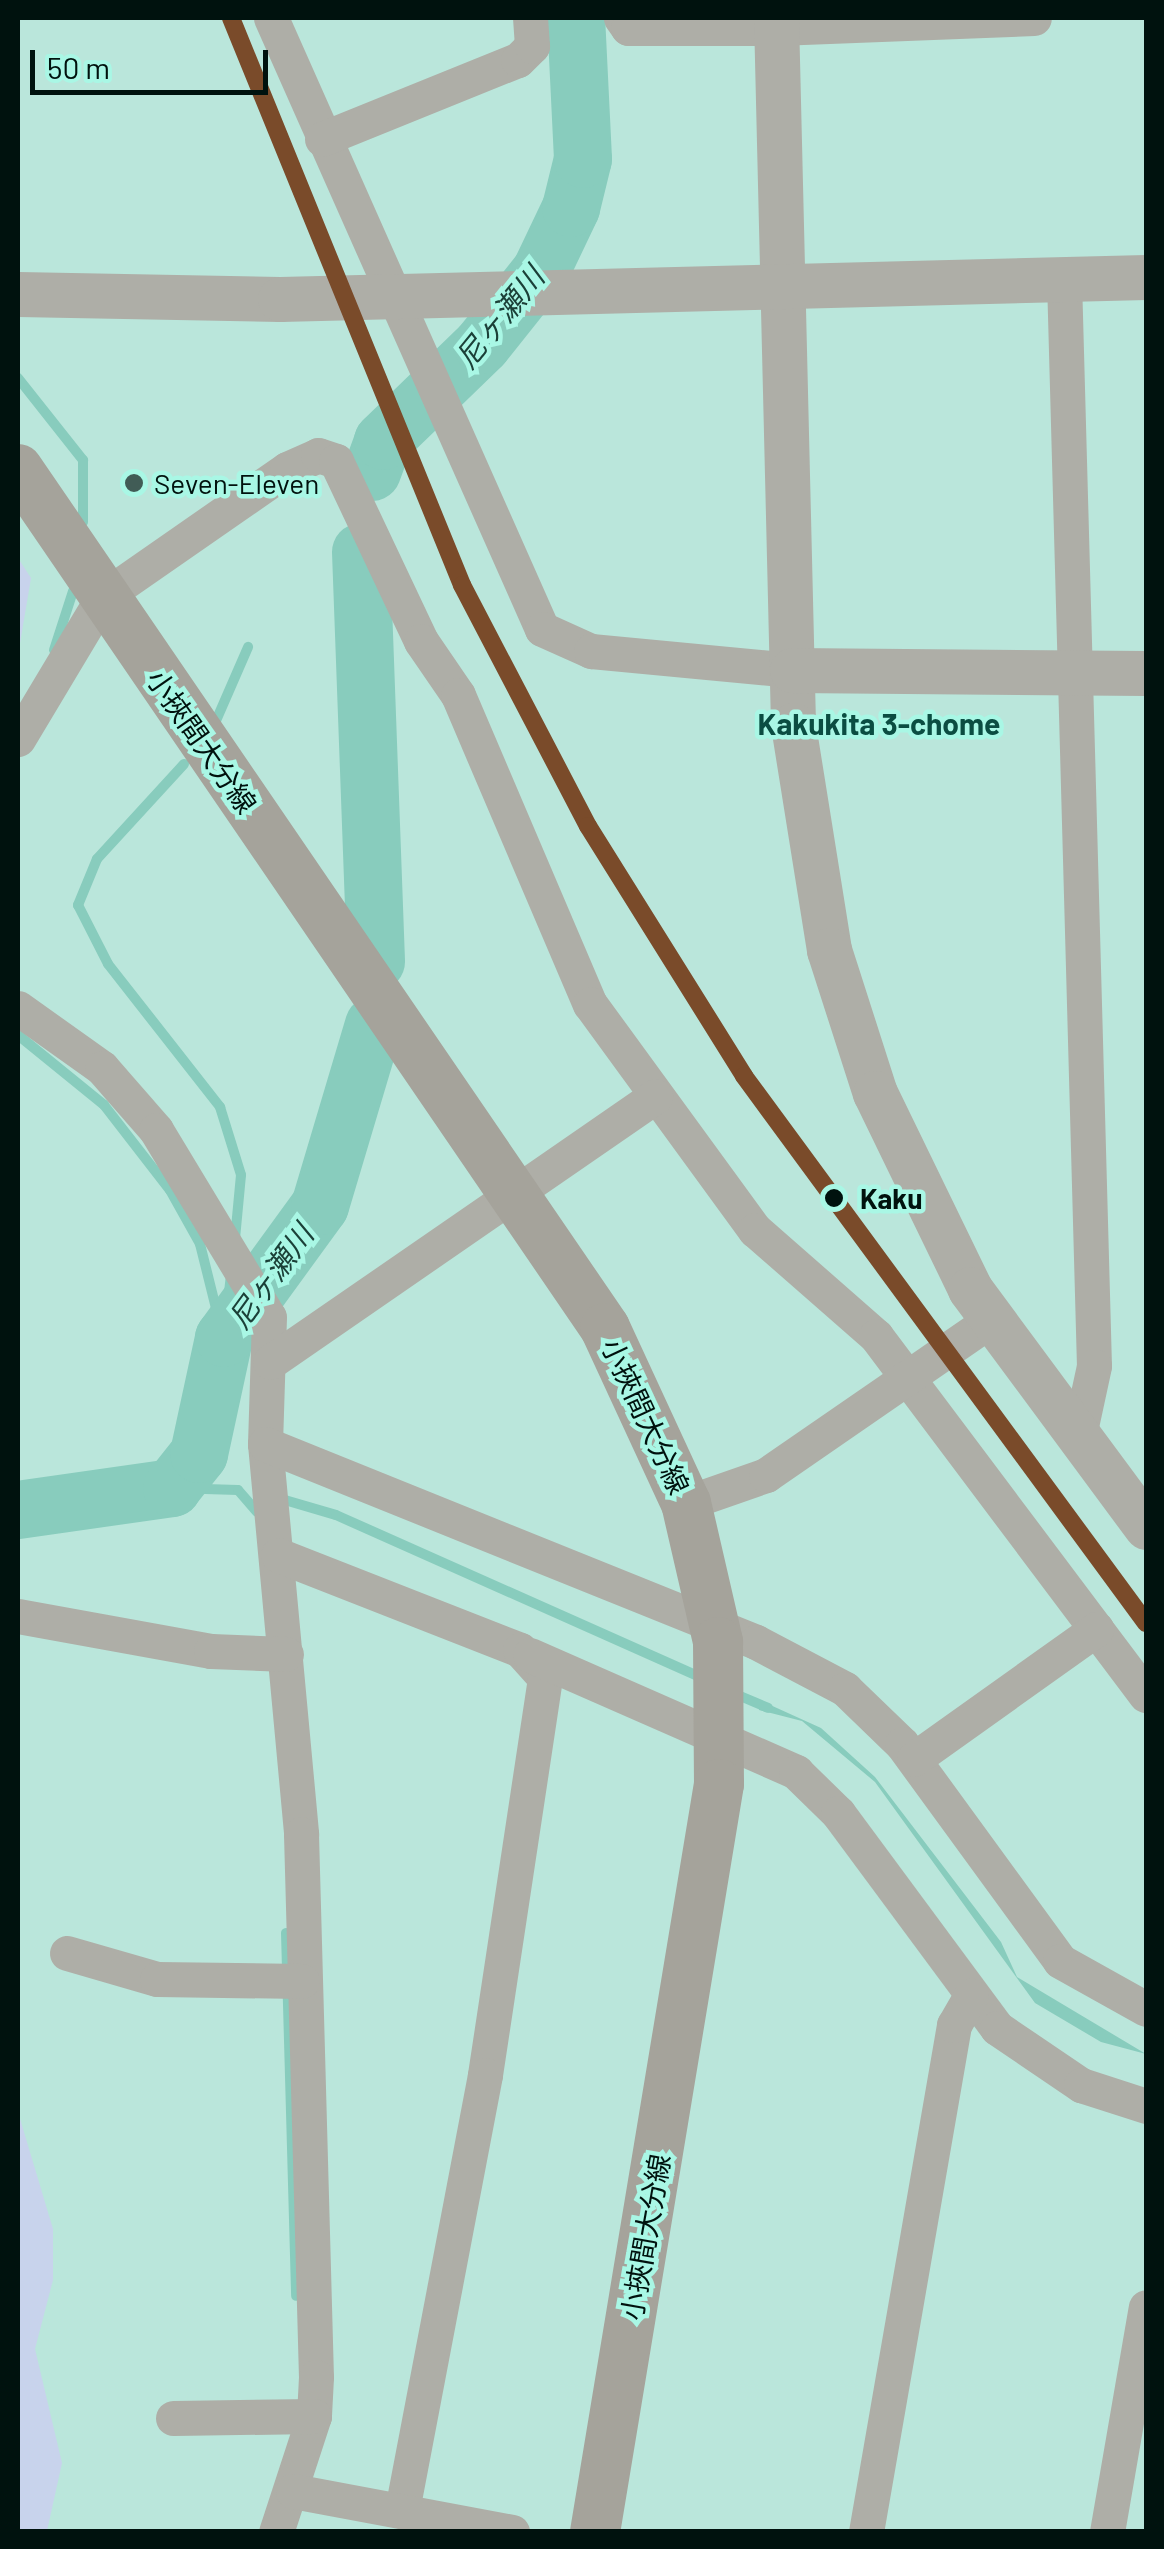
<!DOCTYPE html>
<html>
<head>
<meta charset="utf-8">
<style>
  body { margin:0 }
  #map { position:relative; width:1164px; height:2549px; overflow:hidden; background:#bae6db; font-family:Barlow,"Noto Sans JP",sans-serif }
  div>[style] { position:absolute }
  .green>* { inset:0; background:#c8d3ec }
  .water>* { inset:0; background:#88ccbd }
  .stream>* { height:10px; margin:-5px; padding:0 5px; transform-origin:5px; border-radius:5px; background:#88ccbd }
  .river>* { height:58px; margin:-29px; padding:0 29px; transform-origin:29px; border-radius:29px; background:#88ccbd }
  .minor>* { height:35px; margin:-17.5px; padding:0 17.5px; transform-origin:17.5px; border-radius:17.5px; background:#aeaea7 }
  .tertiary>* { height:45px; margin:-22.5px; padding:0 22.5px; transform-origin:22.5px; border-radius:22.5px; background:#aeaea7 }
  .secondary>* { height:50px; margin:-25px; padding:0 25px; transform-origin:25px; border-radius:25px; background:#a5a39b }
  .rail-1>* { height:18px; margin:-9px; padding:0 9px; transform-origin:9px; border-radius:9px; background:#7a4b2a }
  .dots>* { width:28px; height:28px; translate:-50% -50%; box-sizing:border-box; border:5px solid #a9f7e5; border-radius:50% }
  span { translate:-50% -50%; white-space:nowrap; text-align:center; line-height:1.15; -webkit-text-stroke:9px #a9f7e5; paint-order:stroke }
  .poi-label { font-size:28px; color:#00120e }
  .left { translate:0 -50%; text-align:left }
  .street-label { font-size:28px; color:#00120e }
  .stop-label { font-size:28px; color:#00120e; font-weight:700 }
  .water-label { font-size:30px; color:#1b4038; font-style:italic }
  .neighbourhood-label { font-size:30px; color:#0b4d42; font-weight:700 }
  .frame { position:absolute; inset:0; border:20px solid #00120e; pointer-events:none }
  .scale { position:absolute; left:30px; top:50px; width:238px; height:45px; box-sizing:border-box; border:5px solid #00120e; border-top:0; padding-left:12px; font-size:30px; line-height:35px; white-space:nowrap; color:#00120e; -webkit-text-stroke:8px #a9f7e5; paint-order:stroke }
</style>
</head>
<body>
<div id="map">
  <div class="green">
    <div style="clip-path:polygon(18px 558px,31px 578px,18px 655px)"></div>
    <div style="clip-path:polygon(18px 2112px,53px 2229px,53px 2280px,35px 2349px,62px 2463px,47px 2531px,18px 2531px)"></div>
  </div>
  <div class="water">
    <div style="clip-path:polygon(759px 1700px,821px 1728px,875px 1777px,1001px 1942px,1017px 1977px,1146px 2054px,1101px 2042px,1035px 2003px,875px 1782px,802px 1721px,759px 1710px)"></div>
  </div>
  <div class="stream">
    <div style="left:18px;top:378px;width:105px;rotate:51.6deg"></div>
    <div style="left:83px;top:460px;width:62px;rotate:90deg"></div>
    <div style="left:54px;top:650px;width:62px;rotate:-72.1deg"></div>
    <div style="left:215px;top:723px;width:83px;rotate:-66.5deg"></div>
    <div style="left:184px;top:764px;width:129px;rotate:132.5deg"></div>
    <div style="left:97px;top:859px;width:50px;rotate:112.4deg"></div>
    <div style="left:78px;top:905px;width:66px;rotate:63deg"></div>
    <div style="left:108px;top:964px;width:182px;rotate:51.9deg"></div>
    <div style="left:220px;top:1107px;width:71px;rotate:72.8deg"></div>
    <div style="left:241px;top:1175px;width:63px;rotate:95.4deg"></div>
    <div style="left:18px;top:1035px;width:111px;rotate:39.1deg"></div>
    <div style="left:104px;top:1105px;width:108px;rotate:52.2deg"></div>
    <div style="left:170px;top:1190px;width:62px;rotate:60.9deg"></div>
    <div style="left:200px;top:1244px;width:87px;rotate:76deg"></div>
    <div style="left:224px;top:1338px;width:63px;rotate:-83.7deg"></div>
    <div style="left:172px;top:1488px;width:66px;rotate:1.7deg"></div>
    <div style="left:238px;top:1490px;width:29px;rotate:49deg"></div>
    <div style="left:278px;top:1498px;width:60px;rotate:16.3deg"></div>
    <div style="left:336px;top:1515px;width:403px;rotate:24deg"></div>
    <div style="left:733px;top:1693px;width:38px;rotate:23deg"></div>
    <div style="left:286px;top:1933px;width:363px;rotate:88.4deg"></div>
  </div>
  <div class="river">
    <div style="left:372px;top:472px;width:33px;rotate:-70deg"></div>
    <div style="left:383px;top:441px;width:138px;rotate:-44.1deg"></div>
    <div style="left:482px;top:345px;width:95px;rotate:-51.4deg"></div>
    <div style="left:541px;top:271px;width:70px;rotate:-64.5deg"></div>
    <div style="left:571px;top:208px;width:50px;rotate:-76.2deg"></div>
    <div style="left:583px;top:159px;width:141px;rotate:-92.8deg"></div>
    <div style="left:361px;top:552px;width:410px;rotate:87.9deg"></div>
    <div style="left:18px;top:1510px;width:156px;rotate:-8.1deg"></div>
    <div style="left:172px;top:1488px;width:43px;rotate:-51.5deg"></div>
    <div style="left:199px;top:1454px;width:119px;rotate:-77.8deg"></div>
    <div style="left:224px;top:1338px;width:163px;rotate:-54deg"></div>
    <div style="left:320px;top:1206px;width:189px;rotate:-73.4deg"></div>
  </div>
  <div class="minor">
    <div style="left:271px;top:18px;width:668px;rotate:66.08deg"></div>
    <div style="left:542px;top:629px;width:54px;rotate:24.2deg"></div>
    <div style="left:591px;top:651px;width:202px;rotate:5.4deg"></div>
    <div style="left:621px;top:18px;width:12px;rotate:55deg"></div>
    <div style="left:628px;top:28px;width:149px"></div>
    <div style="left:777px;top:28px;width:257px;rotate:-2.2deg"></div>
    <div style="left:322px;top:139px;width:211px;rotate:-22deg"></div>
    <div style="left:518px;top:60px;width:20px;rotate:-45deg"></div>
    <div style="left:532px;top:46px;width:28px;rotate:-94deg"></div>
    <div style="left:1064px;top:279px;width:1087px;rotate:88.42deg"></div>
    <div style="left:1094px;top:1366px;width:76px;rotate:102.2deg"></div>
    <div style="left:18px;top:739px;width:165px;rotate:-59.1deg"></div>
    <div style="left:103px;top:597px;width:224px;rotate:-34.8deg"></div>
    <div style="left:287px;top:469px;width:34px;rotate:-24deg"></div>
    <div style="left:318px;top:455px;width:19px;rotate:18deg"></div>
    <div style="left:336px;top:461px;width:199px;rotate:64.7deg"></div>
    <div style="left:421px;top:641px;width:65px;rotate:55.6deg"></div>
    <div style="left:458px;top:695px;width:336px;rotate:66.9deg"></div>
    <div style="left:590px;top:1004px;width:280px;rotate:53.9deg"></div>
    <div style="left:755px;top:1230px;width:161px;rotate:41.2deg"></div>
    <div style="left:876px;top:1336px;width:449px;rotate:53.1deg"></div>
    <div style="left:18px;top:1008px;width:103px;rotate:35.5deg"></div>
    <div style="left:102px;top:1068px;width:82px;rotate:48.9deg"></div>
    <div style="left:156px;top:1130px;width:218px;rotate:58.9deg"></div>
    <div style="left:269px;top:1317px;width:127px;rotate:91.8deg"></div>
    <div style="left:265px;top:1444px;width:392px;rotate:84.7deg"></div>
    <div style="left:301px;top:1834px;width:543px;rotate:88.42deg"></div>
    <div style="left:316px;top:2377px;width:39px;rotate:93deg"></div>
    <div style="left:314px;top:2416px;width:122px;rotate:108.1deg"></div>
    <div style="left:270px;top:1362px;width:468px;rotate:-34.6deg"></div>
    <div style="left:265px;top:1444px;width:529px;rotate:21.96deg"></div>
    <div style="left:756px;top:1642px;width:101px;rotate:27.8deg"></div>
    <div style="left:845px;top:1689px;width:79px;rotate:44deg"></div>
    <div style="left:902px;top:1744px;width:268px;rotate:53.9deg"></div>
    <div style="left:1060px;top:1961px;width:98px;rotate:29.2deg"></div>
    <div style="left:686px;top:1503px;width:85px;rotate:-19.3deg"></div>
    <div style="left:766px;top:1475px;width:271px;rotate:-34.6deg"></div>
    <div style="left:278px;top:1555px;width:260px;rotate:21.4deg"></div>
    <div style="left:520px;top:1650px;width:38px;rotate:48deg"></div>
    <div style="left:545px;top:1678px;width:402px;rotate:98.6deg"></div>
    <div style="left:485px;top:2075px;width:444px;rotate:100.8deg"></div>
    <div style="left:18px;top:1616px;width:196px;rotate:10.3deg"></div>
    <div style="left:211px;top:1651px;width:75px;rotate:2.3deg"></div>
    <div style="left:530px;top:1655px;width:291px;rotate:23.7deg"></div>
    <div style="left:796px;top:1772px;width:59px;rotate:44.3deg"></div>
    <div style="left:838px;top:1813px;width:267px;rotate:53.5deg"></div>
    <div style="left:997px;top:2028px;width:102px;rotate:34.2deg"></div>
    <div style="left:1081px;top:2085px;width:68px;rotate:17.9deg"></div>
    <div style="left:914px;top:1759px;width:224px;rotate:-35.5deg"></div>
    <div style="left:67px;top:1953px;width:94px;rotate:16.1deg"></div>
    <div style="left:157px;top:1979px;width:145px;rotate:0.8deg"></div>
    <div style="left:173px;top:2418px;width:141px;rotate:-0.8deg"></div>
    <div style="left:293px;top:2491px;width:223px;rotate:10.6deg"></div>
    <div style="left:866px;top:2532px;width:515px;rotate:-80.15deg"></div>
    <div style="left:954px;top:2025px;width:34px;rotate:-60deg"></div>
    <div style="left:1107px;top:2532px;width:228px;rotate:-80.2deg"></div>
  </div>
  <div class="tertiary">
    <div style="left:776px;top:18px;width:707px;rotate:88.62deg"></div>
    <div style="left:793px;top:725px;width:228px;rotate:80.9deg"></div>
    <div style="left:829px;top:950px;width:150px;rotate:72.2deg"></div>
    <div style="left:875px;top:1093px;width:218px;rotate:64.1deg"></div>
    <div style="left:970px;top:1289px;width:296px;rotate:53.5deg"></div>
    <div style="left:18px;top:294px;width:262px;rotate:1.1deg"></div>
    <div style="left:280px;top:299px;width:866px;rotate:-1.46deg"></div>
    <div style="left:792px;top:670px;width:354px;rotate:0.5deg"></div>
  </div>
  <div class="secondary">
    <div style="left:18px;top:469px;width:1040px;rotate:55.65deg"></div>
    <div style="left:605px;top:1328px;width:193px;rotate:65.2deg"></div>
    <div style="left:686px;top:1503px;width:143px;rotate:77deg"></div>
    <div style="left:718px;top:1642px;width:142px;rotate:89.6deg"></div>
    <div style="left:719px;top:1784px;width:758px;rotate:99.41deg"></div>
  </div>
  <div class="rail-1">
    <div style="left:231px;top:18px;width:612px;rotate:67.83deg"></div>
    <div style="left:462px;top:585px;width:272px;rotate:62.4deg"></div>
    <div style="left:588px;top:826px;width:295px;rotate:58deg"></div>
    <div style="left:744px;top:1076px;width:679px;rotate:53.69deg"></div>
  </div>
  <div class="dots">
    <div style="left:134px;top:483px;background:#415c56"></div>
    <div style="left:834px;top:1198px;background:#00120e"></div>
  </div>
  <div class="poi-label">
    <span class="left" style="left:154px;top:483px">Seven-Eleven</span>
  </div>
  <div class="street-label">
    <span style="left:202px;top:741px;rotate:55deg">小挾間大分線</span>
    <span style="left:646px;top:1416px;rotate:65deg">小挾間大分線</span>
    <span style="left:645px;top:2237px;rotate:-80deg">小挾間大分線</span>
  </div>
  <div class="stop-label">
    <span class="left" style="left:860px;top:1198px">Kaku</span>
  </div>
  <div class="water-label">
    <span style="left:499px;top:317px;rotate:-51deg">尼ヶ瀬川</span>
    <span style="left:270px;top:1276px;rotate:-54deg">尼ヶ瀬川</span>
  </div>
  <div class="neighbourhood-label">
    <span style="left:879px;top:723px">Kakukita 3-chome</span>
  </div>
  <div class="frame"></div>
  <div class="scale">50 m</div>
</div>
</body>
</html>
